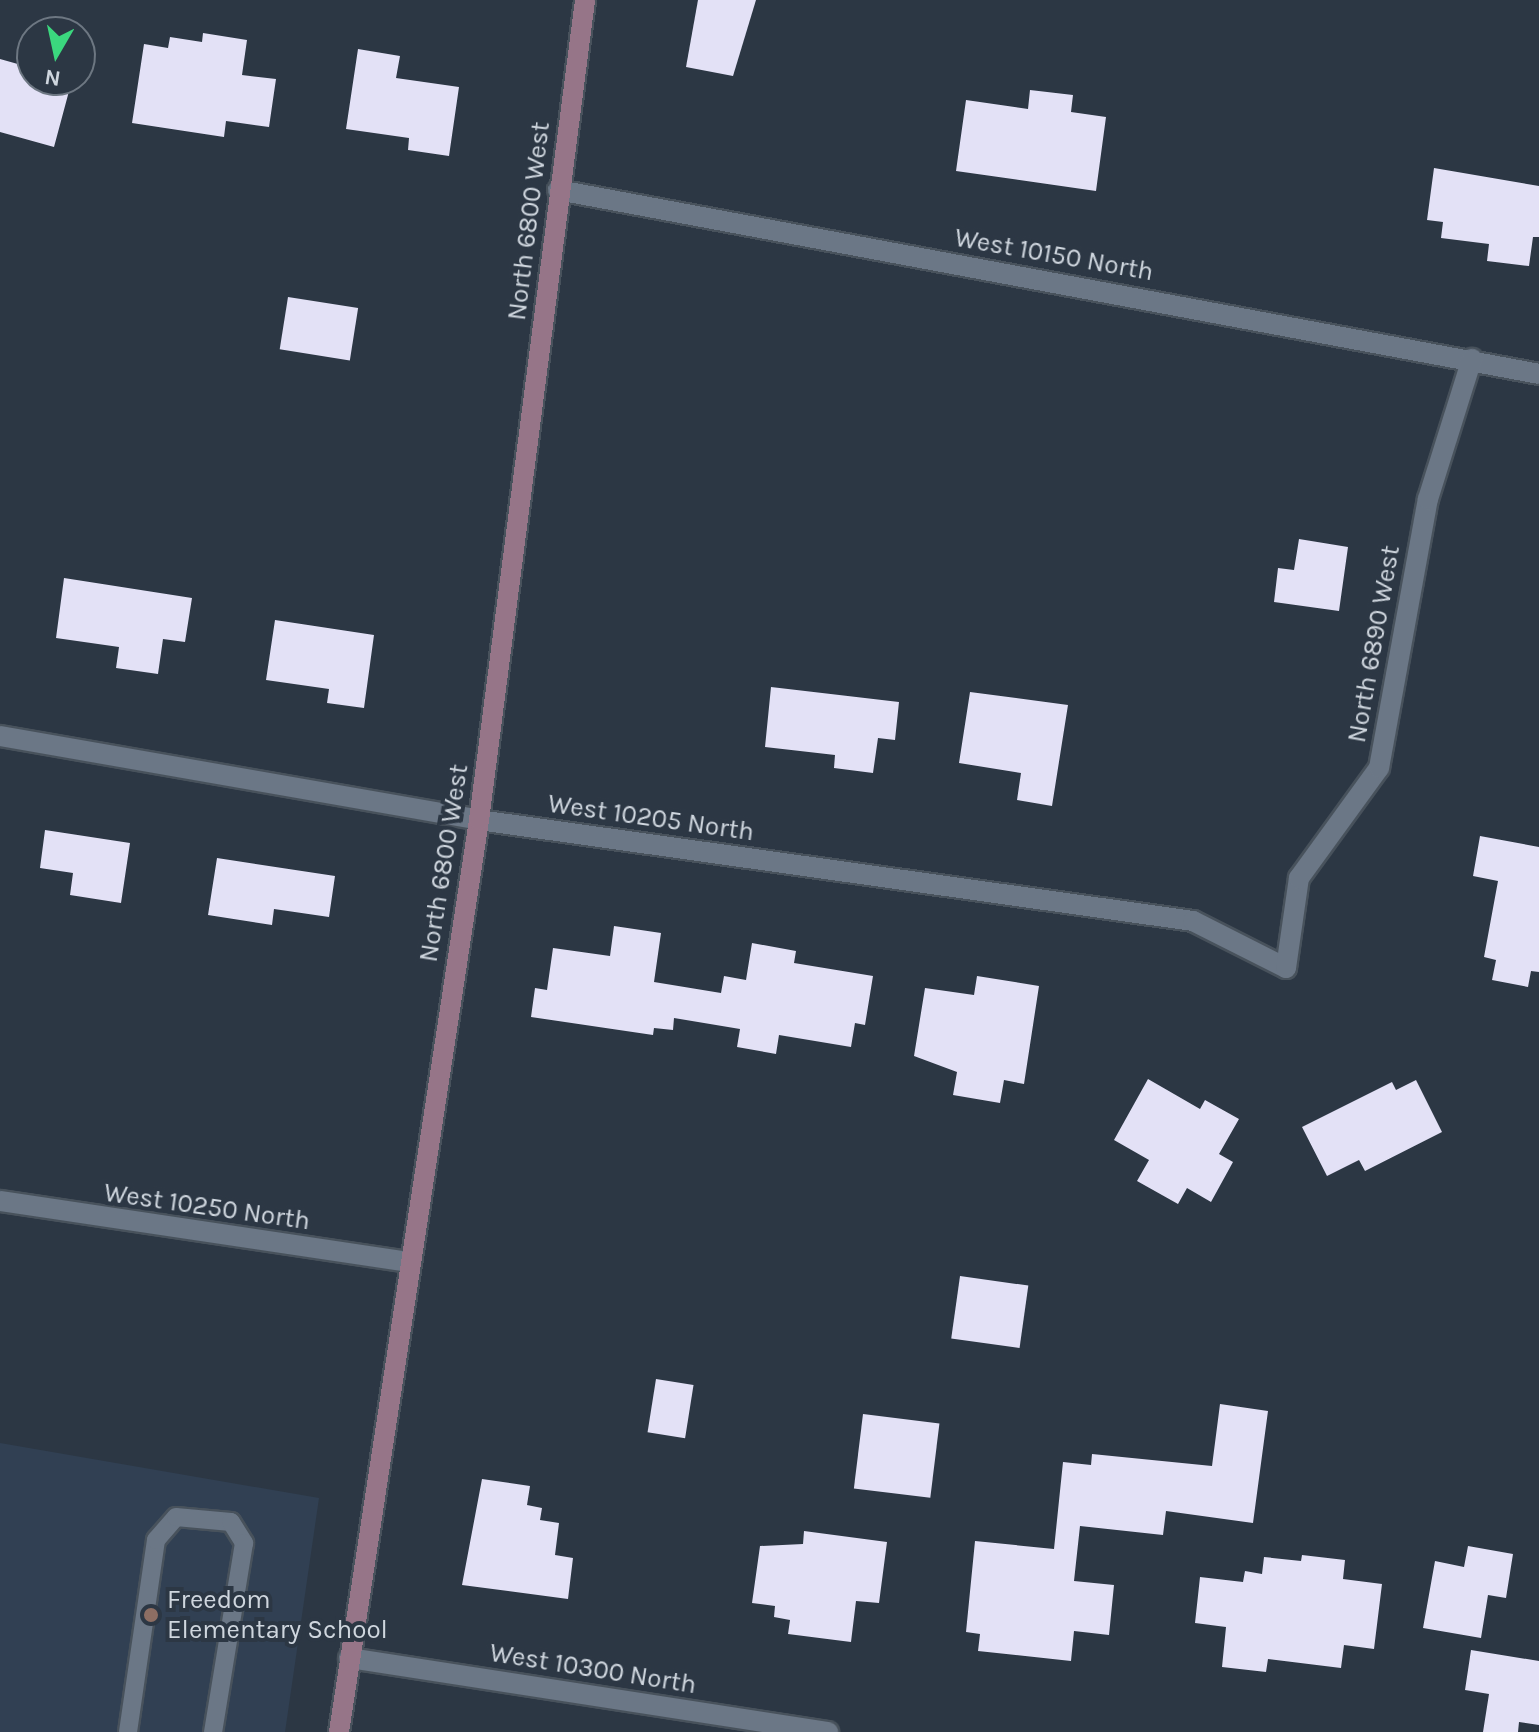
<!DOCTYPE html>
<html>
<head>
<meta charset="utf-8">
<style>
  body { margin:0 }
  #map { position:relative; width:1539px; height:1732px; overflow:hidden; background:#2c3744; font-family:Karla,sans-serif }
  div>[style] { position:absolute }
  .built>* { inset:0; background:#314053 }
  .building>* { inset:0; background:#e3e1f6; transform-origin:0 0 }
  .roads { filter:drop-shadow(2px 0 #48525c) drop-shadow(-2px 0 #48525c) drop-shadow(0 2px #48525c) drop-shadow(0 -2px #48525c) }
  .lane>* { height:18px; margin:-9px; padding:0 9px; transform-origin:9px; border-radius:9px; background:#6b7786 }
  .street>* { height:20px; margin:-10px; padding:0 10px; transform-origin:10px; border-radius:10px; background:#6b7786 }
  .secondary>* { height:20px; margin:-10px; padding:0 10px; transform-origin:10px; border-radius:10px; background:#967588 }
  .dots>* { width:22px; height:22px; translate:-50% -50%; box-sizing:border-box; border:4px solid #2c3744; border-radius:50% }
  span { translate:-50% -50%; white-space:nowrap; text-align:center; line-height:1.15; -webkit-text-stroke:8px #2c3744; paint-order:stroke }
  .street-label { font-size:26px; color:#cfd6de }
  .poi-label { font-size:26px; color:#cfd6de }
  .left { translate:0 -50%; text-align:left }
  .north { position:absolute; left:16px; top:16px; width:80px; height:80px; box-sizing:border-box; background:#2c3744; border:2px solid #6d7782; border-radius:50%; rotate:189deg; font-size:22px; font-weight:700; line-height:32px; text-align:center; color:#cfd6de }
  .north::after { content:''; display:block; margin:auto; width:28px; height:36px; background:#3bd77e; clip-path:polygon(50% 0,100% 100%,50% 72%,0 100%) }
</style>
</head>
<body>
<div id="map">
  <div class="built">
    <div style="clip-path:polygon(0 1443px,319px 1498px,285px 1732px,0 1732px)"></div>
  </div>
  <div class="building">
    <div style="clip-path:polygon(698px 0,756px 0,733px 76px,686px 67px)"></div>
    <div style="clip-path:polygon(203px 33px,247px 40px,242px 75px,276px 79px,269px 127px,226px 121px,224px 137px,132px 123px,144px 44px,168px 48px,170px 37px,202px 42px)"></div>
    <div style="clip-path:polygon(358px 49px,400px 56px,396px 78px,459px 87px,449px 156px,408px 150px,409px 138px,346px 129px)"></div>
    <div style="clip-path:polygon(0 59px,32px 68px,32px 80px,72px 80px,54px 147px,0 132px)"></div>
    <div style="clip-path:polygon(1030px 90px,1073px 95px,1071px 112px,1106px 117px,1096px 191px,956px 171px,966px 100px,1028px 109px)"></div>
    <div style="clip-path:polygon(1434px 168px,1539px 186px,1539px 237px,1533px 237px,1529px 266px,1487px 261px,1489px 244px,1441px 238px,1443px 222px,1427px 220px)"></div>
    <div style="left:288px;top:297px;width:71px;height:53px;rotate:9deg"></div>
    <div style="clip-path:polygon(1299px 539px,1348px 547px,1339px 611px,1274px 602px,1278px 568px,1294px 570px)"></div>
    <div style="clip-path:polygon(64px 578px,192px 598px,185px 642px,163px 639px,158px 674px,116px 668px,119px 647px,56px 638px)"></div>
    <div style="clip-path:polygon(275px 620px,374px 635px,364px 708px,327px 703px,329px 689px,266px 680px)"></div>
    <div style="clip-path:polygon(771px 687px,899px 702px,895px 740px,878px 738px,873px 773px,834px 768px,835px 755px,765px 747px)"></div>
    <div style="clip-path:polygon(970px 692px,1068px 705px,1052px 806px,1017px 800px,1021px 773px,959px 763px)"></div>
    <div style="clip-path:polygon(45px 830px,130px 843px,121px 903px,70px 895px,73px 873px,40px 868px)"></div>
    <div style="clip-path:polygon(1480px 836px,1539px 847px,1539px 972px,1531px 971px,1528px 987px,1492px 980px,1496px 960px,1484px 957px,1498px 881px,1473px 876px)"></div>
    <div style="clip-path:polygon(217px 858px,335px 876px,329px 917px,274px 909px,272px 925px,208px 915px)"></div>
    <div style="clip-path:polygon(614px 926px,661px 933px,654px 982px,721px 993px,724px 976px,746px 980px,752px 943px,796px 951px,794px 963px,873px 976px,865px 1025px,855px 1023px,851px 1047px,779px 1035px,776px 1054px,737px 1047px,740px 1029px,674px 1018px,673px 1030px,654px 1028px,653px 1035px,531px 1017px,535px 988px,547px 990px,553px 948px,610px 956px)"></div>
    <div style="clip-path:polygon(977px 976px,1039px 986px,1024px 1084px,1004px 1080px,1000px 1103px,953px 1095px,957px 1072px,914px 1056px,925px 988px,974px 995px)"></div>
    <div style="clip-path:polygon(1148px 1079px,1200px 1109px,1205px 1100px,1239px 1119px,1219px 1154px,1233px 1162px,1211px 1202px,1187px 1188px,1178px 1204px,1137px 1181px,1149px 1160px,1114px 1140px)"></div>
    <div style="clip-path:polygon(1416px 1080px,1442px 1132px,1365px 1171px,1359px 1160px,1327px 1176px,1302px 1127px,1392px 1082px,1396px 1090px)"></div>
    <div style="left:960px;top:1276px;width:69px;height:63px;rotate:8deg"></div>
    <div style="left:656px;top:1379px;width:38px;height:54px;rotate:9deg"></div>
    <div style="clip-path:polygon(1220px 1404px,1268px 1411px,1253px 1523px,1166px 1511px,1163px 1535px,1080px 1526px,1074px 1581px,1114px 1585px,1109px 1635px,1074px 1631px,1071px 1661px,978px 1651px,980px 1634px,966px 1632px,975px 1541px,1054px 1549px,1063px 1462px,1091px 1465px,1092px 1454px,1212px 1466px)"></div>
    <div style="left:863px;top:1414px;width:77px;height:75px;rotate:7deg"></div>
    <div style="clip-path:polygon(482px 1479px,530px 1486px,527px 1505px,542px 1508px,540px 1520px,559px 1523px,555px 1555px,573px 1558px,568px 1599px,462px 1585px)"></div>
    <div style="clip-path:polygon(804px 1531px,887px 1542px,879px 1603px,856px 1601px,851px 1642px,788px 1634px,790px 1620px,774px 1617px,775px 1606px,752px 1603px,760px 1546px,803px 1544px)"></div>
    <div style="clip-path:polygon(1468px 1546px,1513px 1554px,1506px 1598px,1488px 1595px,1481px 1638px,1423px 1628px,1435px 1561px,1464px 1567px)"></div>
    <div style="clip-path:polygon(1302px 1555px,1345px 1560px,1343px 1579px,1382px 1584px,1374px 1649px,1344px 1645px,1341px 1668px,1268px 1659px,1266px 1672px,1222px 1667px,1226px 1627px,1195px 1623px,1200px 1577px,1243px 1582px,1245px 1571px,1262px 1574px,1264px 1557px,1301px 1561px)"></div>
    <div style="clip-path:polygon(1471px 1650px,1539px 1661px,1539px 1725px,1519px 1722px,1518px 1732px,1483px 1732px,1489px 1694px,1465px 1690px)"></div>
  </div>
  <div class="roads">
    <div class="lane">
      <div style="left:128px;top:1732px;width:194px;rotate:-81.7deg"></div>
      <div style="left:156px;top:1540px;width:30px;rotate:-49deg"></div>
      <div style="left:176px;top:1517px;width:55px;rotate:5.2deg"></div>
      <div style="left:231px;top:1522px;width:25px;rotate:58deg"></div>
      <div style="left:244px;top:1543px;width:192px;rotate:99.3deg"></div>
    </div>
    <div class="street">
      <div style="left:558px;top:190px;width:998px;rotate:10.62deg"></div>
      <div style="left:0;top:736px;width:486px;rotate:9.9deg"></div>
      <div style="left:479px;top:820px;width:721px;rotate:8.05deg"></div>
      <div style="left:1193px;top:921px;width:104px;rotate:26.8deg"></div>
      <div style="left:1286px;top:968px;width:91px;rotate:-81.8deg"></div>
      <div style="left:1299px;top:878px;width:136px;rotate:-54deg"></div>
      <div style="left:1379px;top:768px;width:273px;rotate:-79.7deg"></div>
      <div style="left:1428px;top:499px;width:147px;rotate:-72.6deg"></div>
      <div style="left:0;top:1201px;width:411px;rotate:8.5deg"></div>
      <div style="left:349px;top:1658px;width:485px;rotate:8.8deg"></div>
    </div>
    <div class="secondary">
      <div style="left:339px;top:1732px;width:923px;rotate:-81.27deg"></div>
      <div style="left:479px;top:820px;width:827px;rotate:-82.63deg"></div>
    </div>
  </div>
  <div class="dots">
    <div style="left:151px;top:1615px;background:#8d6e63"></div>
  </div>
  <div class="street-label">
    <span style="left:529px;top:221px;rotate:-83deg">North 6800 West</span>
    <span style="left:1054px;top:255px;rotate:10deg">West 10150 North</span>
    <span style="left:1374px;top:644px;rotate:-80deg">North 6890 West</span>
    <span style="left:651px;top:818px;rotate:8deg">West 10205 North</span>
    <span style="left:444px;top:863px;rotate:-81deg">North 6800 West</span>
    <span style="left:207px;top:1207px;rotate:8deg">West 10250 North</span>
    <span style="left:593px;top:1669px;rotate:9deg">West 10300 North</span>
  </div>
  <div class="poi-label">
    <span class="left" style="left:167px;top:1615px">Freedom<br>Elementary School</span>
  </div>
  <div class="north">N</div>
</div>
</body>
</html>
